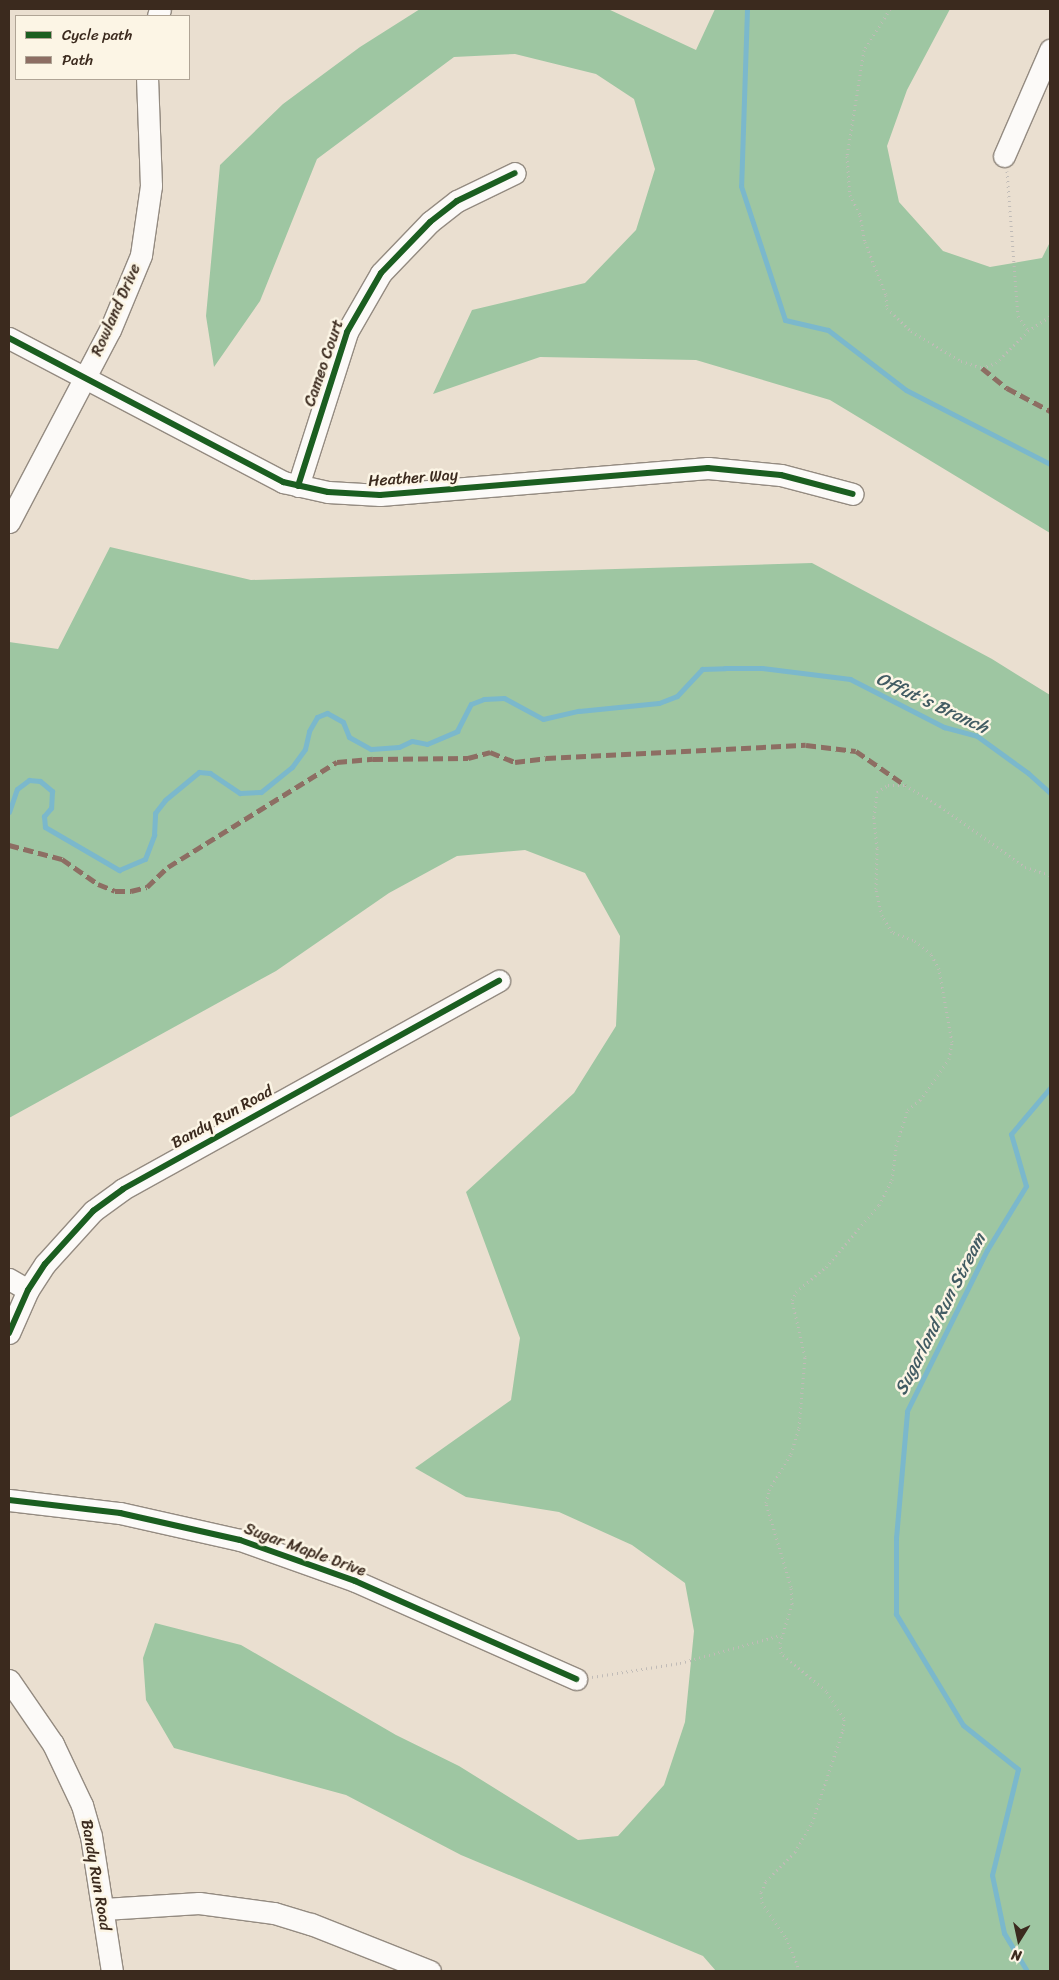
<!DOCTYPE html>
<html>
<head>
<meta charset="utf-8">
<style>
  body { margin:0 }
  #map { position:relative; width:1059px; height:1980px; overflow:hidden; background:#eadfd0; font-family:Sriracha,sans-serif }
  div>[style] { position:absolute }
  .forest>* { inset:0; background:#9ec6a2 }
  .stream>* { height:5px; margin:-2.5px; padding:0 2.5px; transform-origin:2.5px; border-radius:2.5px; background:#7bb8cc }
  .path>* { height:3px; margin-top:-1.5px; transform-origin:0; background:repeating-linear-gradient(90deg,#c0bbb7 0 1px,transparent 0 5px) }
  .roads { filter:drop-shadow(1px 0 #948b81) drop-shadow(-1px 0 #948b81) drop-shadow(0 1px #948b81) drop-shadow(0 -1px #948b81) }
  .minor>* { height:21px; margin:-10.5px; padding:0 10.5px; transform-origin:10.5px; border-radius:10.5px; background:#fcfaf8 }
  .quiet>* { height:5px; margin-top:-2.5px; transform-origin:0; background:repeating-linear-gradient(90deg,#8d6e63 0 10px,transparent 0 15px) }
  .cycleway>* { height:6px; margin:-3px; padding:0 3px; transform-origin:3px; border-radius:3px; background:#1b5e20 }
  span { translate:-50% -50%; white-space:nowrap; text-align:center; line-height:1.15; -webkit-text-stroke:5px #fcf5e5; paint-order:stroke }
  .street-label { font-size:16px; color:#3b2a1e }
  .water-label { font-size:18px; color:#425c63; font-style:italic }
  .frame { position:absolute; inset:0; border:10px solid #3b2a1e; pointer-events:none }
  .legend { position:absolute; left:15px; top:15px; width:175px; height:65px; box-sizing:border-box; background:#fcf5e5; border:1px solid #afa495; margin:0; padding:6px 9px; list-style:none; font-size:15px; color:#3b2a1e }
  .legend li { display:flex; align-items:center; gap:10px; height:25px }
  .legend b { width:25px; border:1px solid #afa495 }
  .north { position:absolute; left:994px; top:1915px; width:50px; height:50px; -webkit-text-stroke:4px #fcf5e5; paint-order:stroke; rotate:190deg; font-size:14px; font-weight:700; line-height:20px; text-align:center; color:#3b2a1e }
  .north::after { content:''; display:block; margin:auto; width:18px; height:22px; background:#3b2a1e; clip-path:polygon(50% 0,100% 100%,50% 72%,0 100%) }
</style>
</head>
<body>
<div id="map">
  <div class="forest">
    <div style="clip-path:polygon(420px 9px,608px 9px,696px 50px,715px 9px,950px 9px,907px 90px,887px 146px,899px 202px,943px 251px,990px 267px,1042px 258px,1050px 242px,1050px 533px,830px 400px,696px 360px,540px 357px,433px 394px,472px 310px,585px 283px,636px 230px,655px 169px,634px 99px,596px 74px,515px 54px,454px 57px,317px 159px,260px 301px,214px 367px,206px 316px,220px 165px,283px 104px,360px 47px)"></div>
    <div style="clip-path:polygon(110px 547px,251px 580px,812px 563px,992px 659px,1050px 695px,1050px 1971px,716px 1971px,703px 1956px,461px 1855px,346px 1795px,174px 1748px,146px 1700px,143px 1658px,155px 1623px,241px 1645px,396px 1735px,459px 1766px,578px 1840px,618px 1836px,664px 1785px,685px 1722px,694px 1631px,685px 1583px,632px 1545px,559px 1512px,466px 1497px,415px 1468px,511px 1400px,520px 1338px,466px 1192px,574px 1093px,616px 1026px,620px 936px,585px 873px,525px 850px,457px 856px,389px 893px,276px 971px,9px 1118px,9px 642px,58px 649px)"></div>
  </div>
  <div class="stream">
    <div style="left:747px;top:9px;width:177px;rotate:91.9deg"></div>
    <div style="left:741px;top:186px;width:141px;rotate:71.8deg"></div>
    <div style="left:785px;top:320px;width:44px;rotate:13.1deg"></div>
    <div style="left:828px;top:330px;width:98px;rotate:37.6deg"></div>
    <div style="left:906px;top:390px;width:162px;rotate:27.2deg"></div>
    <div style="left:9px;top:812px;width:24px;rotate:-71deg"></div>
    <div style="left:17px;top:789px;width:15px;rotate:-37deg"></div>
    <div style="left:29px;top:780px;width:11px;rotate:5deg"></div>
    <div style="left:40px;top:781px;width:16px;rotate:40deg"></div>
    <div style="left:52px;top:791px;width:17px;rotate:93deg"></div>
    <div style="left:51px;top:808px;width:11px;rotate:131deg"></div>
    <div style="left:44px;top:816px;width:11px;rotate:85deg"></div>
    <div style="left:45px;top:827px;width:86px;rotate:30.2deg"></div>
    <div style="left:119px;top:870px;width:28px;rotate:-23deg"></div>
    <div style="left:145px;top:859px;width:26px;rotate:-69deg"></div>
    <div style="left:154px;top:835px;width:22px;rotate:-87deg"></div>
    <div style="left:155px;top:813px;width:16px;rotate:-52deg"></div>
    <div style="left:165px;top:800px;width:44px;rotate:-39.5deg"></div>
    <div style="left:199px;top:772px;width:11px;rotate:5deg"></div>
    <div style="left:210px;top:773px;width:36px;rotate:34deg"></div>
    <div style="left:240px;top:793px;width:21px;rotate:-3deg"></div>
    <div style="left:261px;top:792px;width:40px;rotate:-39deg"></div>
    <div style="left:292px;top:767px;width:22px;rotate:-54deg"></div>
    <div style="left:305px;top:749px;width:18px;rotate:-77deg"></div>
    <div style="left:309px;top:731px;width:16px;rotate:-60deg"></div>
    <div style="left:317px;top:717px;width:11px;rotate:-22deg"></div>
    <div style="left:327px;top:713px;width:18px;rotate:29deg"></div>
    <div style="left:343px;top:722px;width:16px;rotate:68deg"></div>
    <div style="left:349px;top:737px;width:25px;rotate:29deg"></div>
    <div style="left:371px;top:749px;width:28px;rotate:-4deg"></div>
    <div style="left:399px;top:747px;width:14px;rotate:-25deg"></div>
    <div style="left:412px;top:741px;width:15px;rotate:11deg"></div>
    <div style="left:427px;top:744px;width:33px;rotate:-23deg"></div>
    <div style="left:457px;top:731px;width:30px;rotate:-63deg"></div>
    <div style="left:471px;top:704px;width:14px;rotate:-21deg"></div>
    <div style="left:484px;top:699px;width:20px;rotate:-3deg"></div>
    <div style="left:504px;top:698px;width:44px;rotate:28.3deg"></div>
    <div style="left:543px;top:719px;width:37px;rotate:-13deg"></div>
    <div style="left:579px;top:711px;width:80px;rotate:-5.7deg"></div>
    <div style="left:659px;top:703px;width:19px;rotate:-21deg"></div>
    <div style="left:677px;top:696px;width:37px;rotate:-47deg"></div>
    <div style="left:702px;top:669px;width:23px;rotate:-2deg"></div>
    <div style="left:725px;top:668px;width:37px"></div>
    <div style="left:762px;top:668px;width:89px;rotate:7.1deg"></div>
    <div style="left:850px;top:679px;width:106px;rotate:27.1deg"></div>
    <div style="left:944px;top:727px;width:34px;rotate:15deg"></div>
    <div style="left:977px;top:736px;width:63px;rotate:36deg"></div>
    <div style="left:1028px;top:773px;width:30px;rotate:42deg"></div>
    <div style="left:1027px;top:1971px;width:44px;rotate:-121.2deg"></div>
    <div style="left:1004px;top:1933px;width:59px;rotate:-101.7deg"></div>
    <div style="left:992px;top:1875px;width:109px;rotate:-76.2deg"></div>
    <div style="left:1018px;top:1769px;width:70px;rotate:-141.3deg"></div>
    <div style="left:963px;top:1725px;width:130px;rotate:-121.1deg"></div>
    <div style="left:896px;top:1614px;width:76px;rotate:-90deg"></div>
    <div style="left:896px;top:1538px;width:127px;rotate:-85deg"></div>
    <div style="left:907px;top:1411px;width:180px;rotate:-63.6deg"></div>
    <div style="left:987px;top:1250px;width:75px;rotate:-58.6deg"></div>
    <div style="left:1026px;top:1186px;width:54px;rotate:-106.1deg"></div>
    <div style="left:1011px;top:1134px;width:60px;rotate:-49.7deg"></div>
  </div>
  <div class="path">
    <div style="left:890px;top:9px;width:49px;rotate:122.4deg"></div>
    <div style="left:864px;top:50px;width:107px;rotate:99.1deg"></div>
    <div style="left:847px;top:156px;width:39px;rotate:86deg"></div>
    <div style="left:850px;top:195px;width:22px;rotate:63deg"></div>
    <div style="left:860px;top:215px;width:27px;rotate:80deg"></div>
    <div style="left:865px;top:242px;width:57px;rotate:68.4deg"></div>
    <div style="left:886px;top:295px;width:13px;rotate:86deg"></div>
    <div style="left:887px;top:308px;width:33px;rotate:44deg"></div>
    <div style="left:911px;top:331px;width:58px;rotate:31deg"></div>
    <div style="left:961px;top:361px;width:22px;rotate:18deg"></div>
    <div style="left:982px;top:368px;width:15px;rotate:-20deg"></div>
    <div style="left:996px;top:363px;width:45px;rotate:-45deg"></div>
    <div style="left:1028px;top:331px;width:27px;rotate:-34deg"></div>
    <div style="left:1007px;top:171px;width:145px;rotate:85.7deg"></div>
    <div style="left:1018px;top:316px;width:18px;rotate:56deg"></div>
    <div style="left:592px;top:1677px;width:89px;rotate:-9deg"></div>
    <div style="left:680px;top:1663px;width:105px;rotate:-15.5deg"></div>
    <div style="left:800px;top:1971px;width:38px;rotate:-113deg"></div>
    <div style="left:785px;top:1936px;width:40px;rotate:-124.9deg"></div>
    <div style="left:762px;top:1903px;width:11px;rotate:-95deg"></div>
    <div style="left:761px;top:1892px;width:12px;rotate:-66deg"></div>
    <div style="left:766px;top:1881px;width:41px;rotate:-45deg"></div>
    <div style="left:795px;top:1852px;width:34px;rotate:-60deg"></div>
    <div style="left:812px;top:1823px;width:98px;rotate:-71.6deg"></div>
    <div style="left:843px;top:1730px;width:12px;rotate:-85deg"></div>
    <div style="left:844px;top:1718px;width:32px;rotate:-124deg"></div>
    <div style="left:826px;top:1691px;width:59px;rotate:-139.8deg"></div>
    <div style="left:781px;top:1653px;width:10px;rotate:-96deg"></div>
    <div style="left:780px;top:1643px;width:41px;rotate:-72.9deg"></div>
    <div style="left:792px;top:1604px;width:17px;rotate:-93deg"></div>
    <div style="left:791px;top:1587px;width:88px;rotate:-106.6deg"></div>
    <div style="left:766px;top:1503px;width:13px;rotate:-77deg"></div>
    <div style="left:769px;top:1490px;width:42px;rotate:-58.6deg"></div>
    <div style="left:791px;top:1454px;width:27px;rotate:-73deg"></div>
    <div style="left:799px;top:1428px;width:71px;rotate:-85.2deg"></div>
    <div style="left:805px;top:1357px;width:58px;rotate:-102.8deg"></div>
    <div style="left:792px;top:1300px;width:9px;rotate:-63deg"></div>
    <div style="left:796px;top:1292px;width:39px;rotate:-40deg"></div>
    <div style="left:826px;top:1267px;width:82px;rotate:-49.5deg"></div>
    <div style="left:879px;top:1205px;width:28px;rotate:-63deg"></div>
    <div style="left:892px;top:1180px;width:34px;rotate:-83deg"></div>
    <div style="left:896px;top:1146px;width:38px;rotate:-72deg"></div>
    <div style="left:908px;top:1110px;width:16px;rotate:-40deg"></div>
    <div style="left:920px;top:1100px;width:50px;rotate:-54.7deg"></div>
    <div style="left:949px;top:1059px;width:17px;rotate:-80deg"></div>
    <div style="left:952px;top:1042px;width:74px;rotate:-100.1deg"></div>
    <div style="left:939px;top:969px;width:17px;rotate:-118deg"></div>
    <div style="left:931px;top:954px;width:23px;rotate:-142deg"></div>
    <div style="left:913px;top:940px;width:22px;rotate:-159deg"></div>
    <div style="left:892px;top:932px;width:19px;rotate:-122deg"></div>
    <div style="left:882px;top:916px;width:28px;rotate:-103deg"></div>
    <div style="left:876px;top:889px;width:41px;rotate:-88.6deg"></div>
    <div style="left:877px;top:848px;width:31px;rotate:-96deg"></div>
    <div style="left:874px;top:817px;width:25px;rotate:-83deg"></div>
    <div style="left:877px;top:792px;width:13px;rotate:-32deg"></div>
    <div style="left:888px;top:785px;width:17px"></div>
    <div style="left:905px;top:785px;width:41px;rotate:31deg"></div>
    <div style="left:940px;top:806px;width:105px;rotate:35.7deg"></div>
    <div style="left:1025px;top:867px;width:26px;rotate:18deg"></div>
  </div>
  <div class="roads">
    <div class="minor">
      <div style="left:158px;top:16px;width:7px;rotate:-74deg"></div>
      <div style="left:1004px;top:156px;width:116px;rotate:-66.5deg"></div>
      <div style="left:9px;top:338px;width:310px;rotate:27.7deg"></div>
      <div style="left:283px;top:482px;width:46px;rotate:12.5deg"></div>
      <div style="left:328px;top:492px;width:52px;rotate:3.3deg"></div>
      <div style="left:380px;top:495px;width:329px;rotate:-4.7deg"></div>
      <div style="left:708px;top:468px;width:73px;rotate:5.5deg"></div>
      <div style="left:781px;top:475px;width:74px;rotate:14.8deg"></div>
      <div style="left:298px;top:486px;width:162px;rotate:-72.3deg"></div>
      <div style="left:347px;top:332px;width:68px;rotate:-60deg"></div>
      <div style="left:381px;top:273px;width:71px;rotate:-46.1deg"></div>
      <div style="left:430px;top:222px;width:34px;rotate:-38deg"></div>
      <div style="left:457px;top:201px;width:64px;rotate:-25.8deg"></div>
      <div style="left:9px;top:522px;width:217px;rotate:-62.3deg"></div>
      <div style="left:110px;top:330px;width:81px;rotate:-67.5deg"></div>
      <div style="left:141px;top:255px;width:70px;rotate:-81.8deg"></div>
      <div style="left:151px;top:186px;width:107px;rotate:-92.1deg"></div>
      <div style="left:9px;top:1279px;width:22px;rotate:30deg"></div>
      <div style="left:9px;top:1333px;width:47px;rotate:-66.2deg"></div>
      <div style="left:28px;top:1290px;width:31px;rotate:-57deg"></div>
      <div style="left:45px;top:1264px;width:72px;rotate:-47.8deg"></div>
      <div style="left:93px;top:1211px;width:37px;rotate:-36deg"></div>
      <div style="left:123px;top:1189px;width:430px;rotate:-29deg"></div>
      <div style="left:9px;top:1500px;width:112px;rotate:6.7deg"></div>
      <div style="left:120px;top:1513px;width:123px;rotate:12.7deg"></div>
      <div style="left:240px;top:1540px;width:122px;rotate:19.6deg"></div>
      <div style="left:355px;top:1581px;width:242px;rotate:23.9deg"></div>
      <div style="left:9px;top:1680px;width:78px;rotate:55.5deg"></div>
      <div style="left:53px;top:1744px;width:68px;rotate:64.6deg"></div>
      <div style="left:82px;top:1805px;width:32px;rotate:74deg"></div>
      <div style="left:91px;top:1836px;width:137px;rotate:81.2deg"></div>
      <div style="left:104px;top:1909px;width:95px;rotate:-3.6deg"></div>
      <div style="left:199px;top:1903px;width:76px;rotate:7.6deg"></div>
      <div style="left:274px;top:1913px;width:39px;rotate:17deg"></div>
      <div style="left:311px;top:1924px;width:128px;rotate:21.6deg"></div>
    </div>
  </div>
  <div class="quiet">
    <div style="left:982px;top:368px;width:32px;rotate:39deg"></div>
    <div style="left:1007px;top:388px;width:49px;rotate:28.1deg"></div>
    <div style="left:9px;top:845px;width:55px;rotate:14.8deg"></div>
    <div style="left:62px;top:859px;width:44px;rotate:34.8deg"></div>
    <div style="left:98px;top:884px;width:18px;rotate:22deg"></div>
    <div style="left:115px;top:891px;width:16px"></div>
    <div style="left:131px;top:891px;width:16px;rotate:-14deg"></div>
    <div style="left:147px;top:887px;width:29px;rotate:-44deg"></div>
    <div style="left:168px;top:867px;width:199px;rotate:-31.9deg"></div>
    <div style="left:337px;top:762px;width:36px;rotate:-5deg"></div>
    <div style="left:373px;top:759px;width:95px;rotate:-0.6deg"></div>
    <div style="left:468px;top:758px;width:23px;rotate:-15deg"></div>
    <div style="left:490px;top:752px;width:27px;rotate:22deg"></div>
    <div style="left:515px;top:762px;width:31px;rotate:-7deg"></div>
    <div style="left:546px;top:758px;width:260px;rotate:-2.9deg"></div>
    <div style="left:806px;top:745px;width:50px;rotate:6.8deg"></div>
    <div style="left:856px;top:751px;width:60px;rotate:34.8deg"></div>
  </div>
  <div class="cycleway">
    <div style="left:9px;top:338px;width:310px;rotate:27.7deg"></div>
    <div style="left:283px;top:482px;width:46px;rotate:12.5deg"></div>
    <div style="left:328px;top:492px;width:52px;rotate:3.3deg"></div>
    <div style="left:380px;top:495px;width:329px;rotate:-4.7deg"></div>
    <div style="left:708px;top:468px;width:73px;rotate:5.5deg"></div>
    <div style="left:781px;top:475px;width:74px;rotate:14.8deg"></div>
    <div style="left:298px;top:486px;width:162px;rotate:-72.3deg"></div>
    <div style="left:347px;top:332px;width:68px;rotate:-60deg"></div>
    <div style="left:381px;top:273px;width:71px;rotate:-46.1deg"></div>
    <div style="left:430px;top:222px;width:34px;rotate:-38deg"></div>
    <div style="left:457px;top:201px;width:64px;rotate:-25.8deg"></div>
    <div style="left:9px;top:1333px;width:47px;rotate:-66.2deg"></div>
    <div style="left:28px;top:1290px;width:31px;rotate:-57deg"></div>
    <div style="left:45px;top:1264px;width:72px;rotate:-47.8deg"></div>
    <div style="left:93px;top:1211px;width:37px;rotate:-36deg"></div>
    <div style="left:123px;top:1189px;width:430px;rotate:-29deg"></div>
    <div style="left:9px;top:1500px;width:112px;rotate:6.7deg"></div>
    <div style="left:120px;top:1513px;width:123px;rotate:12.7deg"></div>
    <div style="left:240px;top:1540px;width:122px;rotate:19.6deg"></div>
    <div style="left:355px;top:1581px;width:242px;rotate:23.9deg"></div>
  </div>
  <div class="street-label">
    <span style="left:116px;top:310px;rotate:-66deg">Rowland Drive</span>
    <span style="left:324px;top:363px;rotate:-71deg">Cameo Court</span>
    <span style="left:413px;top:478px;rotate:-4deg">Heather Way</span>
    <span style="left:222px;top:1117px;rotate:-29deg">Bandy Run Road</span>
    <span style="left:305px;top:1550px;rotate:20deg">Sugar Maple Drive</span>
    <span style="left:96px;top:1875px;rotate:80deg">Bandy Run Road</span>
  </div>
  <div class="water-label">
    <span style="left:932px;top:703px;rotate:25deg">Offut's Branch</span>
    <span style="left:940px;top:1314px;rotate:-63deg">Sugarland Run Stream</span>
  </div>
  <div class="frame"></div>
  <ul class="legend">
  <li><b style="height:6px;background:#1b5e20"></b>Cycle path</li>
  <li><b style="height:6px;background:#8d6e63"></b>Path</li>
  </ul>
  <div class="north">N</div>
</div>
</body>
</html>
